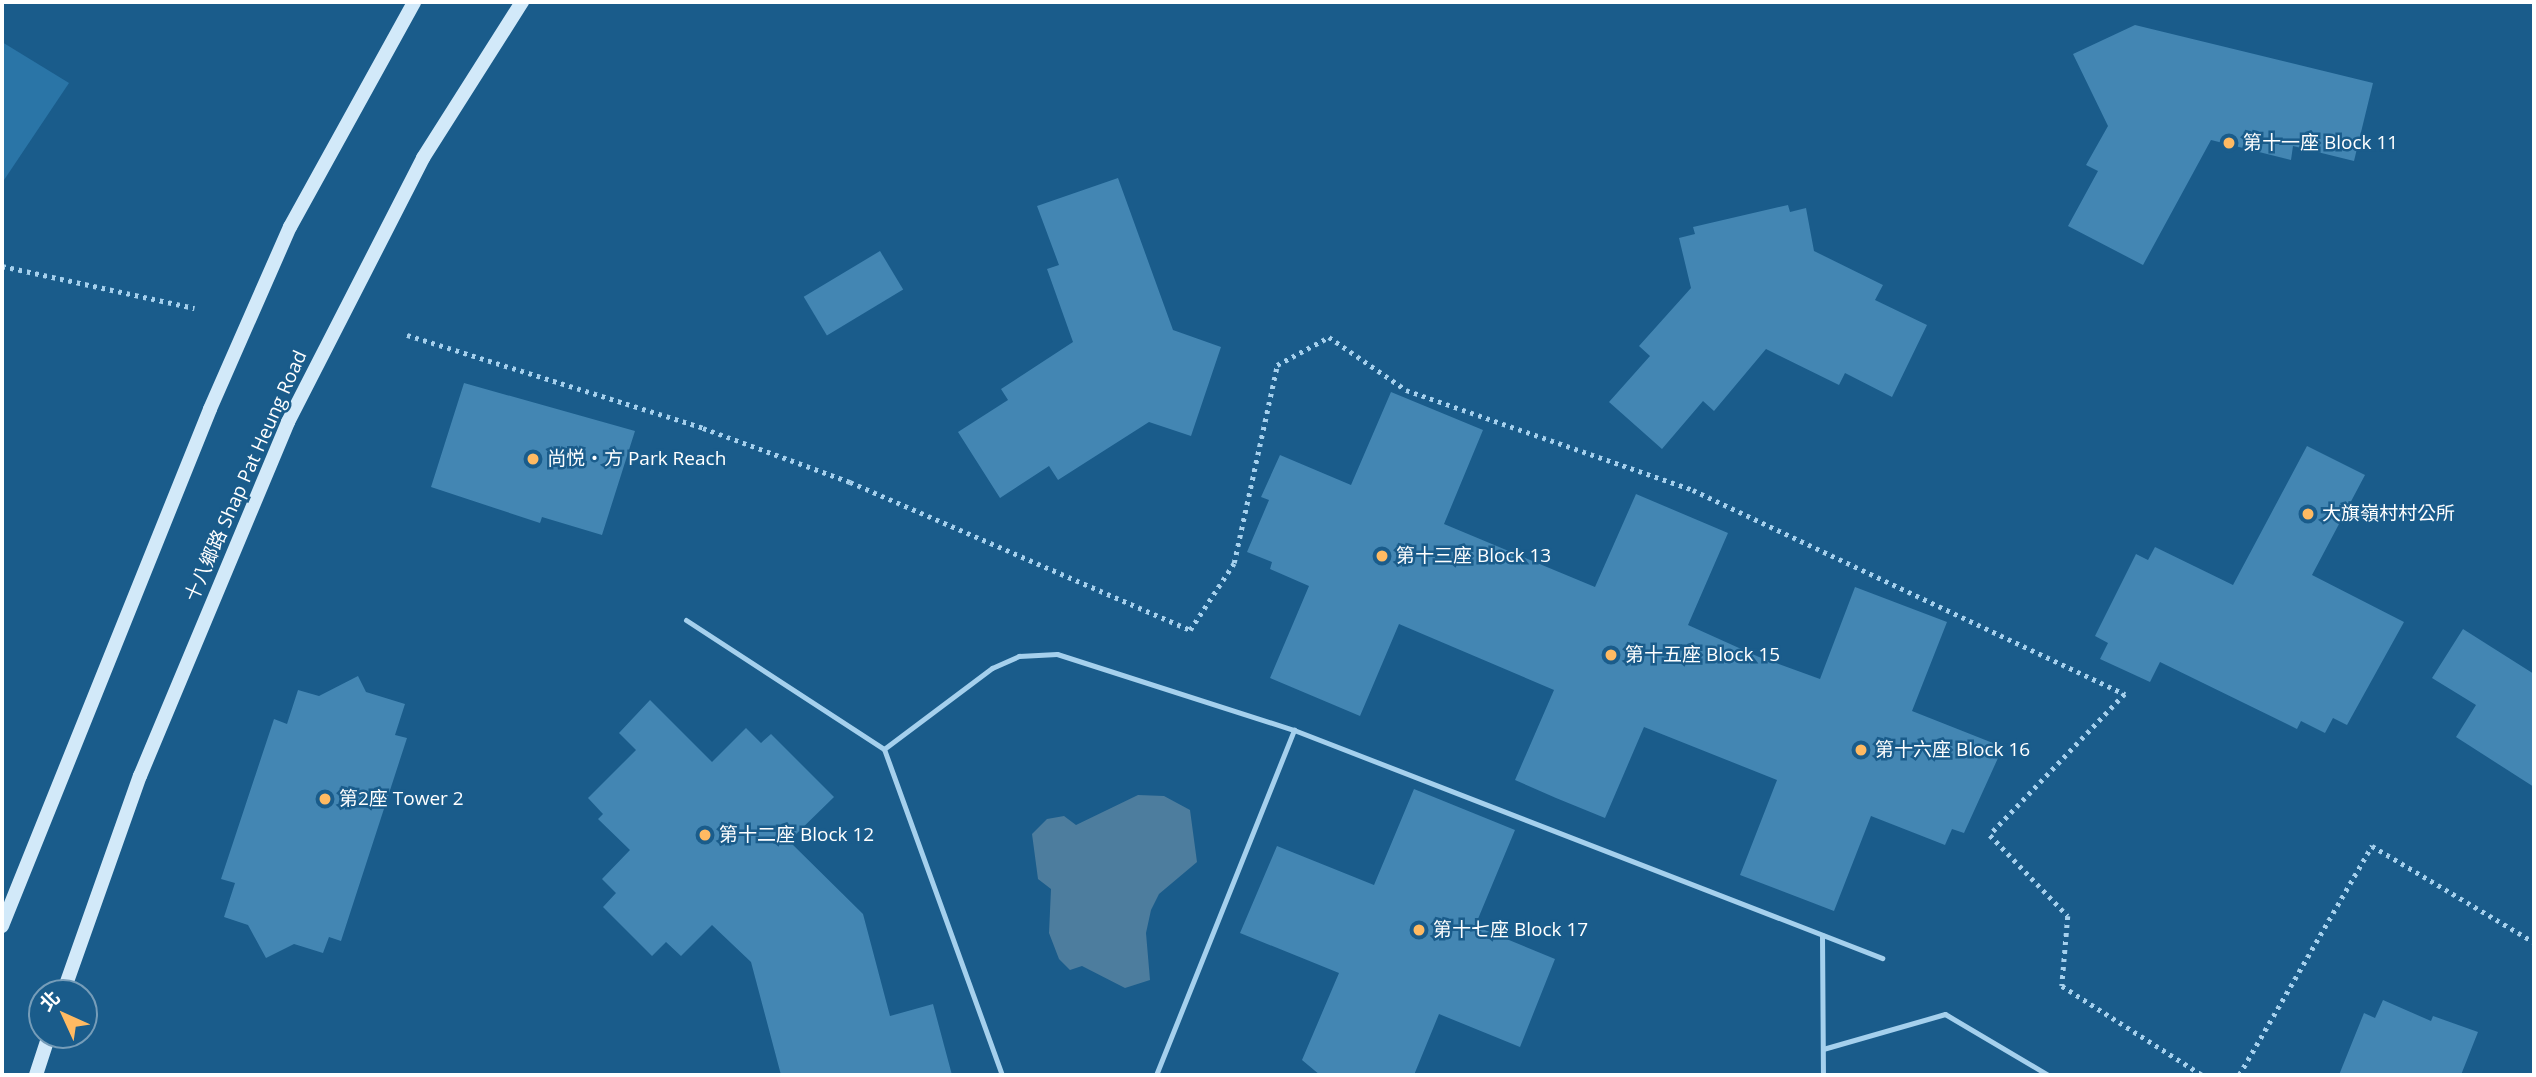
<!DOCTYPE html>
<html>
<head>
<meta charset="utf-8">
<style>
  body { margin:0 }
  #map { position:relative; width:2536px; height:1077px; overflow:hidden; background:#1a5c8b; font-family:"Open Sans","Noto Sans TC",sans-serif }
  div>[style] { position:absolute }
  .green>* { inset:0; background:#2a75a7 }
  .water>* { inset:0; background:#4d7d9e }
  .building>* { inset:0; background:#4386b3; transform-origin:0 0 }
  .path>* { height:4.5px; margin-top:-2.25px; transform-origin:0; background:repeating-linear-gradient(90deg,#a5d0ed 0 3.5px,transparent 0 8.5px) }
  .lane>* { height:5px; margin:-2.5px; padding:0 2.5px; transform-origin:2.5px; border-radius:2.5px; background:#a5d0ed }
  .secondary>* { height:14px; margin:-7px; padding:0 7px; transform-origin:7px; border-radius:7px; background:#d2e9f9 }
  .dots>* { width:19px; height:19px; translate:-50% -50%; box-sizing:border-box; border:4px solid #1a5c8b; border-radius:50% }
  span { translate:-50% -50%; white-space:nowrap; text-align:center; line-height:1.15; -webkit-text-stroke:5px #1a5c8b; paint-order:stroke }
  .poi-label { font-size:19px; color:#fff }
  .left { translate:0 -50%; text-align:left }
  .street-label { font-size:19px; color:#fff }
  .frame { position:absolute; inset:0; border:4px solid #fff; pointer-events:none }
  .north { position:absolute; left:28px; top:979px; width:70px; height:70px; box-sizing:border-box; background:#1a5c8b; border:2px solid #769db9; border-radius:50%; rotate:315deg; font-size:19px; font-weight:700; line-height:28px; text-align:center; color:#fff }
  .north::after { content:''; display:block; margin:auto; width:24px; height:32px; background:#ffba62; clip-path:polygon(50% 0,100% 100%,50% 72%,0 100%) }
</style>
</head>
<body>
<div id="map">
  <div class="green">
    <div style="clip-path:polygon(2px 42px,69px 83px,2px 183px)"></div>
  </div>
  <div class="water">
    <div style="clip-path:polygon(1138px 795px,1164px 796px,1190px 810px,1197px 862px,1159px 894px,1151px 910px,1146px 933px,1150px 980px,1125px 988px,1082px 966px,1070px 970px,1059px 959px,1049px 933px,1051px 889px,1038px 879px,1032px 834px,1047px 819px,1064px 816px,1076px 825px)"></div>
  </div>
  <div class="building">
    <div style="clip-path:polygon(2135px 25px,2373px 83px,2354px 161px,2293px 146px,2291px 160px,2211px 140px,2143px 265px,2068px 226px,2098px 171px,2086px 165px,2108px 126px,2073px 54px)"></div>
    <div style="clip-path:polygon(1118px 178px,1173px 330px,1221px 347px,1191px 436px,1149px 422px,1058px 480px,1049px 466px,1000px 498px,958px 432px,1008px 400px,1001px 389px,1073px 342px,1047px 269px,1059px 265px,1037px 206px)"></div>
    <div style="clip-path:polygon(1788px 205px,1790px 212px,1806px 208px,1814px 251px,1883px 285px,1875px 300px,1927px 325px,1892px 397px,1845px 373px,1839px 385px,1766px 349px,1714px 411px,1703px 401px,1662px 449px,1609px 402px,1650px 356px,1639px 346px,1691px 288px,1679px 238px,1695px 234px,1693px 227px)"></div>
    <div style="left:880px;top:251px;width:45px;height:89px;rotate:59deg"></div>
    <div style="clip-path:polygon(464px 383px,635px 431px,602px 535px,542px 517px,540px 523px,431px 487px)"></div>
    <div style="clip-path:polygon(1391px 392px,1483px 430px,1444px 524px,1595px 587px,1636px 494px,1728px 533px,1688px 625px,1759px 657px,1820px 679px,1855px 587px,1947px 622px,1912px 711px,2003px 747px,1964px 833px,1952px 829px,1945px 845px,1871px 816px,1834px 911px,1740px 875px,1777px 780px,1644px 727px,1605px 818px,1556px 798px,1515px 780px,1554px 690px,1399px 624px,1360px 716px,1270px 678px,1309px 586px,1270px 569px,1272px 562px,1247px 552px,1269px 500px,1261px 497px,1280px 455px,1351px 485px)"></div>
    <div style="clip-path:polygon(2307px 446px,2365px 475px,2312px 575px,2404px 622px,2347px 725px,2333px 718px,2325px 733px,2301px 721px,2297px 729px,2160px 662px,2150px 682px,2100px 659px,2108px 643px,2095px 636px,2136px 554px,2148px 560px,2155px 547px,2233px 585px)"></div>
    <div style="clip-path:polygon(2463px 629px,2534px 674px,2534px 787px,2456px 737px,2476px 705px,2432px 678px)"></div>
    <div style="clip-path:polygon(358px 676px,366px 692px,405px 704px,395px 735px,407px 738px,341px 941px,329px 937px,323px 953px,294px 944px,266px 958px,248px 925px,224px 917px,235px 883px,221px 879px,274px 719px,287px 724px,298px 690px,319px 696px)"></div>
    <div style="clip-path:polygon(650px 700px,712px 762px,746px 728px,761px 743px,771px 734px,834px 797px,789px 841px,863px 914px,890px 1016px,933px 1004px,952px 1075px,781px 1075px,751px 962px,712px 925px,681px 956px,666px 942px,652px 956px,603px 907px,616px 893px,602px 879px,630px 850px,598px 819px,603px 814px,588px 798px,636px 750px,619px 733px)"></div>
    <div style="clip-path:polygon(1414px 789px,1515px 830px,1475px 926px,1555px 959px,1520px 1047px,1439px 1014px,1414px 1075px,1320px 1075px,1302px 1060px,1339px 973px,1240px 933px,1277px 846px,1374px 885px)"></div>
    <div style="clip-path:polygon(2383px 1000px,2431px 1021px,2433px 1016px,2478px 1032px,2461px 1075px,2339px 1075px,2364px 1013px,2375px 1018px)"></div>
  </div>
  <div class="path">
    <div style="left:2px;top:266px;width:197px;rotate:12.3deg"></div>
    <div style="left:407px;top:335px;width:310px;rotate:17.4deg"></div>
    <div style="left:703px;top:428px;width:157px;rotate:20.2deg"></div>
    <div style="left:850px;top:482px;width:371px;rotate:23.5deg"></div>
    <div style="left:1190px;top:630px;width:80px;rotate:-56.7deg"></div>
    <div style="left:1234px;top:563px;width:203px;rotate:-77.7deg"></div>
    <div style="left:1277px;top:365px;width:59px;rotate:-28.3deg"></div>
    <div style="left:1329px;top:337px;width:93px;rotate:34.5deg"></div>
    <div style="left:1406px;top:390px;width:304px;rotate:19.2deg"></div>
    <div style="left:1693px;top:490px;width:478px;rotate:25.3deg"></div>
    <div style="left:2125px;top:694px;width:195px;rotate:133.8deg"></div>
    <div style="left:1990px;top:835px;width:112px;rotate:46.1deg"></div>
    <div style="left:2068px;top:916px;width:70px;rotate:94.9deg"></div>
    <div style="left:2062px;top:986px;width:166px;rotate:32.4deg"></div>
    <div style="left:2239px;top:1075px;width:265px;rotate:-59.9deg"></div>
    <div style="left:2372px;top:846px;width:188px;rotate:30.7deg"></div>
  </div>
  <div class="lane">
    <div style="left:686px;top:620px;width:236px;rotate:33.1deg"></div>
    <div style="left:884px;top:749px;width:347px;rotate:70.1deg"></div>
    <div style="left:884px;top:749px;width:135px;rotate:-36.9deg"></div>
    <div style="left:992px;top:668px;width:30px;rotate:-24deg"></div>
    <div style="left:1019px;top:656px;width:38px;rotate:-3deg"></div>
    <div style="left:1057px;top:654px;width:249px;rotate:17.8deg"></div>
    <div style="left:1294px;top:730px;width:631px;rotate:21.19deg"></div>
    <div style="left:1822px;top:935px;width:140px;rotate:89.6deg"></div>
    <div style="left:1823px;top:1049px;width:127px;rotate:-16deg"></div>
    <div style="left:1945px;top:1014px;width:120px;rotate:30.6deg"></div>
    <div style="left:1156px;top:1075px;width:372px;rotate:-68.2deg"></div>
  </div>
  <div class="secondary">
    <div style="left:2px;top:926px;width:557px;rotate:-68.08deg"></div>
    <div style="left:210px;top:409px;width:199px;rotate:-66.3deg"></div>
    <div style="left:290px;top:227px;width:257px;rotate:-61.1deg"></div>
    <div style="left:63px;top:993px;width:230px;rotate:-70.5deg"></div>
    <div style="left:140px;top:776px;width:384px;rotate:-67.3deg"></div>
    <div style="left:288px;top:422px;width:297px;rotate:-62.9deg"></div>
    <div style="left:423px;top:158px;width:185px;rotate:-57.6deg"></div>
    <div style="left:36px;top:1075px;width:42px;rotate:-72deg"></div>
  </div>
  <div class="dots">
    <div style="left:2229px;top:143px;background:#ffba62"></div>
    <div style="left:533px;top:459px;background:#ffba62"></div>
    <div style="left:2308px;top:514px;background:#ffba62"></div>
    <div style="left:1382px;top:556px;background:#ffba62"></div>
    <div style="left:1611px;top:655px;background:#ffba62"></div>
    <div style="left:1861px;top:750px;background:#ffba62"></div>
    <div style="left:325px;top:799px;background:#ffba62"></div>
    <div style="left:705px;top:835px;background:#ffba62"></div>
    <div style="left:1419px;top:930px;background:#ffba62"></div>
  </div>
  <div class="poi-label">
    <span class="left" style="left:2243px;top:143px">第十一座 Block 11</span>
    <span class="left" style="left:547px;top:459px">尚悦‧方 Park Reach</span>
    <span class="left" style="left:2322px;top:514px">大旗嶺村村公所</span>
    <span class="left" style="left:1396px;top:556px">第十三座 Block 13</span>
    <span class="left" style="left:1625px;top:655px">第十五座 Block 15</span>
    <span class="left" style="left:1875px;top:750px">第十六座 Block 16</span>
    <span class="left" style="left:339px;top:799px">第2座 Tower 2</span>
    <span class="left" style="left:719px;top:835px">第十二座 Block 12</span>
    <span class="left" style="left:1433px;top:930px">第十七座 Block 17</span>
  </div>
  <div class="street-label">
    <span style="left:246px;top:476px;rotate:-66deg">十八鄉路 Shap Pat Heung Road</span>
  </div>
  <div class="frame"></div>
  <div class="north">北</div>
</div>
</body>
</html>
